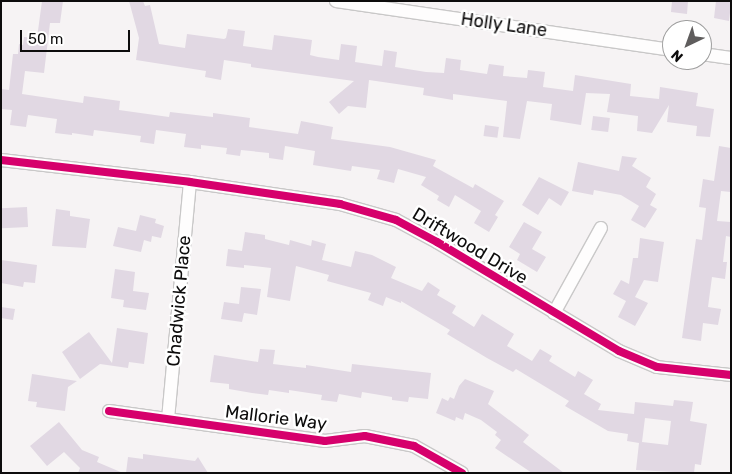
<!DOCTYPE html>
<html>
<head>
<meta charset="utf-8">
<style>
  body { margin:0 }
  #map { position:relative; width:732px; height:474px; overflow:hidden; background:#f6f3f4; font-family:Rubik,sans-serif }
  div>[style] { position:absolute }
  .building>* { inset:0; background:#e1d8e3; transform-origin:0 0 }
  .roads { filter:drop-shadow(1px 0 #c9c8c8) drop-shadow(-1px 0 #c9c8c8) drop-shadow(0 1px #c9c8c8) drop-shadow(0 -1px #c9c8c8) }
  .street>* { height:12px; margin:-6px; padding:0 6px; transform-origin:6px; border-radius:6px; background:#fefdfd }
  .cycleway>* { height:8px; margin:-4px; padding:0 4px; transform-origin:4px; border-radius:4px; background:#d6006c }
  span { translate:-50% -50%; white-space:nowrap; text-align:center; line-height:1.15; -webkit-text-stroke:5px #fff; paint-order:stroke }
  .street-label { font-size:18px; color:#0d0c0c }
  .frame { position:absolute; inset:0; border:2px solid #0d0c0c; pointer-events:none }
  .north { position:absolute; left:662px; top:20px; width:50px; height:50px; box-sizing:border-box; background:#fff; border:1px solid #9e9e9e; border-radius:50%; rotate:222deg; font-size:14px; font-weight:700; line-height:20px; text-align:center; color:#0d0c0c }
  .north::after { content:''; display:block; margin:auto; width:18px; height:22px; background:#5f5d5d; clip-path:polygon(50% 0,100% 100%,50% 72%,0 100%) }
  .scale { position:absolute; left:20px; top:30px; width:110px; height:22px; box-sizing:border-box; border:2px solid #0d0c0c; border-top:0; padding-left:6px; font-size:15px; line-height:18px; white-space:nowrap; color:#0d0c0c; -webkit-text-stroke:4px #fff; paint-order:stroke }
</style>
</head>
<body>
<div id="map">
  <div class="building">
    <div style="clip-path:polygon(42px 1px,63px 1px,60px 23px,50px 23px,44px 73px,25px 71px,22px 94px,83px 103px,84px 96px,120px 101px,119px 110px,169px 117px,170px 112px,213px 117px,213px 113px,250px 118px,249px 127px,298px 134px,301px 121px,333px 127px,331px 139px,390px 147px,436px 160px,433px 166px,473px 188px,475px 184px,504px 201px,495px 215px,498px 217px,489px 232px,474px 223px,481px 211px,455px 195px,449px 207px,437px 200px,439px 196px,421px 185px,426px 177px,398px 169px,394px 183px,377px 179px,380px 170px,352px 166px,351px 171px,313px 165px,315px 151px,285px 146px,283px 160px,269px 158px,269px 153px,241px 150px,240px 156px,226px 154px,227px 148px,201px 145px,201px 149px,184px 147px,186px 134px,156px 130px,154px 144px,140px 142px,141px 136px,94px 130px,93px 136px,72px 133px,72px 135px,55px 133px,57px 119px,28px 115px,26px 127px,10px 125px,12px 110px,1px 109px,1px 89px,9px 90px,13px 54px,18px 54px,19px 44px,23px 45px,24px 37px,37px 38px)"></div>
    <div style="clip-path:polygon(129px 1px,143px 1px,145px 6px,150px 5px,159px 44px,185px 48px,187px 34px,224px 39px,226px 38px,228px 29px,245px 31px,243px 46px,272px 50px,274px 35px,312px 40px,310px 55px,318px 57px,339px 60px,341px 44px,357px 46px,355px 62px,382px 66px,384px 50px,397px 52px,395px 67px,426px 72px,444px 73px,446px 58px,461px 60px,460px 70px,487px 74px,489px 64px,504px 66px,503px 76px,527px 78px,528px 70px,545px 72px,543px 87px,573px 91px,575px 75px,631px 84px,630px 96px,659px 99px,660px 87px,698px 93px,696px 106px,714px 109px,710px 137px,696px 136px,697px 126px,667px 122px,669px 105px,652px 133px,637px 131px,638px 116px,607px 112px,610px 94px,586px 93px,581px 125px,550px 120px,552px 104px,527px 101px,520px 139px,503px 137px,507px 101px,453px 94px,453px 100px,423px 95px,424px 88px,369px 80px,366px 108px,348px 106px,339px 114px,329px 102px,354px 81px,251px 67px,251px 64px,224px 60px,221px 80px,205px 77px,206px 71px,136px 60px,139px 38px)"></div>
    <div style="clip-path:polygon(672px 1px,688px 1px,687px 14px,671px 12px)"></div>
    <div style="clip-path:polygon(716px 1px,729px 1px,731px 4px,729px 21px,714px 18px)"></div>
    <div style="left:593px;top:116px;width:17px;height:14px;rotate:7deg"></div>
    <div style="left:485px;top:125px;width:14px;height:11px;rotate:8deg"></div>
    <div style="clip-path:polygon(719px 146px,731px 148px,731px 192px,721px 191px,717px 221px,731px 222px,731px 237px,726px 236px,723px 262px,727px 262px,725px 279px,712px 277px,708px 307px,721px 309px,718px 325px,703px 323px,701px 341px,682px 338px,696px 239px,702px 240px,706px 208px,699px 207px,703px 179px,714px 181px)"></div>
    <div style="clip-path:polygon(622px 156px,637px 158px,632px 166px,651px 178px,646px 187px,656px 194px,650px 205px,657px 209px,645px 228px,631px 220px,639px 206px,621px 195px,594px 190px,593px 195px,572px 191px,578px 162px,619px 171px)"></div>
    <div style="clip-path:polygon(539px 177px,569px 192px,561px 206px,549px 198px,538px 215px,522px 205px)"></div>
    <div style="left:27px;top:207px;width:20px;height:26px;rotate:87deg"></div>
    <div style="clip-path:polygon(56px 209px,70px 211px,70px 216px,90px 219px,86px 248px,52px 246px)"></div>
    <div style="clip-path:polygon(140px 215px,156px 219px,155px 223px,164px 226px,161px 238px,152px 236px,151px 242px,144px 240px,141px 252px,113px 246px,118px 227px,136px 231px)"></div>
    <div style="clip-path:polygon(524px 222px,542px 232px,532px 249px,546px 257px,537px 272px,517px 260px,520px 254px,509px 247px)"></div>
    <div style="clip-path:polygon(evenodd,245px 232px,265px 235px,265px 239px,289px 245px,290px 240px,311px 246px,312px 240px,326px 244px,322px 260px,351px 267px,355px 251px,372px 255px,396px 267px,391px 278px,422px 291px,428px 282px,440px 290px,437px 295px,456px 306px,452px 313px,474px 327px,482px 314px,514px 334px,507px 346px,532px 361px,540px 349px,552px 356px,549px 361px,575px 377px,578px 371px,593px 380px,584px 394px,601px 404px,598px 410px,634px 414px,635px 402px,673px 406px,674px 400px,693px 402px,690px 421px,707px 424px,701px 465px,695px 464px,694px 473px,636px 470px,639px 443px,627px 441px,628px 434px,608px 431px,565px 406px,569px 401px,516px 369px,513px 372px,487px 358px,447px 334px,450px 330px,401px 301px,401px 303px,386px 297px,383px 306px,368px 300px,371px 293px,327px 281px,329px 275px,296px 266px,290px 301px,267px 297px,271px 268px,244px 265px,244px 268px,226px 266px,228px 249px,242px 251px,245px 232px,645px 418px,671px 421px,668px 445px,642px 442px,645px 418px)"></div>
    <div style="clip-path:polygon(640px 238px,664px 242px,658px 282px,644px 280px,635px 297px,648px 303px,635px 326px,618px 317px,626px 301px,613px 294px,621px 280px,629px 284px,633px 258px,638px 258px)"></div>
    <div style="clip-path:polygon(1px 260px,37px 265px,35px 283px,24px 282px,23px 287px,1px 283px)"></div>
    <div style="clip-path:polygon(115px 269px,135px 272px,133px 291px,149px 293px,146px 310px,123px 307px,124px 300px,111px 298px)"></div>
    <div style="clip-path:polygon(241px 287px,261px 289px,257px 315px,244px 313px,242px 322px,221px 319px,224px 302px,239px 304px)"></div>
    <div style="clip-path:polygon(1px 307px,15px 309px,13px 320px,1px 318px)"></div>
    <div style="clip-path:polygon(117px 328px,148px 333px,144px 364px,129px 362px,128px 368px,100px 364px,80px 379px,62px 352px,89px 332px,112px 363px)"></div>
    <div style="clip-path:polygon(260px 349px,275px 350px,273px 364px,306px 368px,306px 365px,351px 372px,352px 364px,431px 373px,428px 399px,409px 397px,408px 402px,392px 400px,392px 397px,362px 392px,361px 398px,339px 394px,337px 402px,321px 400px,322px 395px,289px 390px,289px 393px,269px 390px,268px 395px,252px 393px,229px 389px,229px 384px,210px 382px,214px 355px,258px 362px)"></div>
    <div style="clip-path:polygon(32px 374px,77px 381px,68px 387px,65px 411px,36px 407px,37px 402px,28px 401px)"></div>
    <div style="clip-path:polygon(465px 379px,494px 391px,488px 404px,529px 435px,523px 442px,564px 473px,532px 473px,495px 448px,501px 440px,495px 435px,497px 432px,481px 420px,465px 413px,463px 420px,456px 417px,455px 421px,436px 413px,442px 398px,448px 401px,450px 397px,454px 399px,459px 386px)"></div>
    <div style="clip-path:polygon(59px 422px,82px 450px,99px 457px,97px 462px,123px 473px,78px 473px,80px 468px,64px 452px,47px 466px,30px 446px)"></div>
    <div style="clip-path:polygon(143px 454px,195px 461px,198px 457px,208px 473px,126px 473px,128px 457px,143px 459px)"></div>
  </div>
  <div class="roads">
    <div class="street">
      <div style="left:336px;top:1px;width:340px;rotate:8.3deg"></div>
      <div style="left:702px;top:54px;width:29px;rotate:8deg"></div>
      <div style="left:1px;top:160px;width:190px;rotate:6.6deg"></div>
      <div style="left:190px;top:182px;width:152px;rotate:8.3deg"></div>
      <div style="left:340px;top:204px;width:58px;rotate:15.9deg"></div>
      <div style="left:396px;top:220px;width:47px;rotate:28.2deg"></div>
      <div style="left:437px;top:242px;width:212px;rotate:30.9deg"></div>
      <div style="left:619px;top:351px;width:41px;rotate:22.8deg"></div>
      <div style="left:657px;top:367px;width:74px;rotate:6.2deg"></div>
      <div style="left:554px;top:313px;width:97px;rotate:-61.1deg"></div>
      <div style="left:109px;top:411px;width:218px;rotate:7.9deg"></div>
      <div style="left:325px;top:441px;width:40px;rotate:-7.1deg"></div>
      <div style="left:365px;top:436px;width:50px;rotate:11.5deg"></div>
      <div style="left:414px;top:446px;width:55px;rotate:29.4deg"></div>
      <div style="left:168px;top:419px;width:238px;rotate:-84.7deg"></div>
    </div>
  </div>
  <div class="cycleway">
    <div style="left:1px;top:160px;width:190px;rotate:6.6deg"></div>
    <div style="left:190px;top:182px;width:152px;rotate:8.3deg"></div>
    <div style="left:340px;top:204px;width:58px;rotate:15.9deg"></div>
    <div style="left:396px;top:220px;width:47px;rotate:28.2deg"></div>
    <div style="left:437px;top:242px;width:212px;rotate:30.9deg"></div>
    <div style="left:619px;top:351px;width:41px;rotate:22.8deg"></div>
    <div style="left:657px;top:367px;width:74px;rotate:6.2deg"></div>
    <div style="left:109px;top:411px;width:218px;rotate:7.9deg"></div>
    <div style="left:325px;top:441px;width:40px;rotate:-7.1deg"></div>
    <div style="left:365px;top:436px;width:50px;rotate:11.5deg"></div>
    <div style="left:414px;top:446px;width:55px;rotate:29.4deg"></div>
  </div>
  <div class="street-label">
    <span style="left:504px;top:25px;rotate:8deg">Holly Lane</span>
    <span style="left:470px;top:246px;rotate:31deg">Driftwood Drive</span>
    <span style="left:179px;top:301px;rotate:-85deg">Chadwick Place</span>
    <span style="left:276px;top:418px;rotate:7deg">Mallorie Way</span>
  </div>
  <div class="frame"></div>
  <div class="north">N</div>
  <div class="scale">50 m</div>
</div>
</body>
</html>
